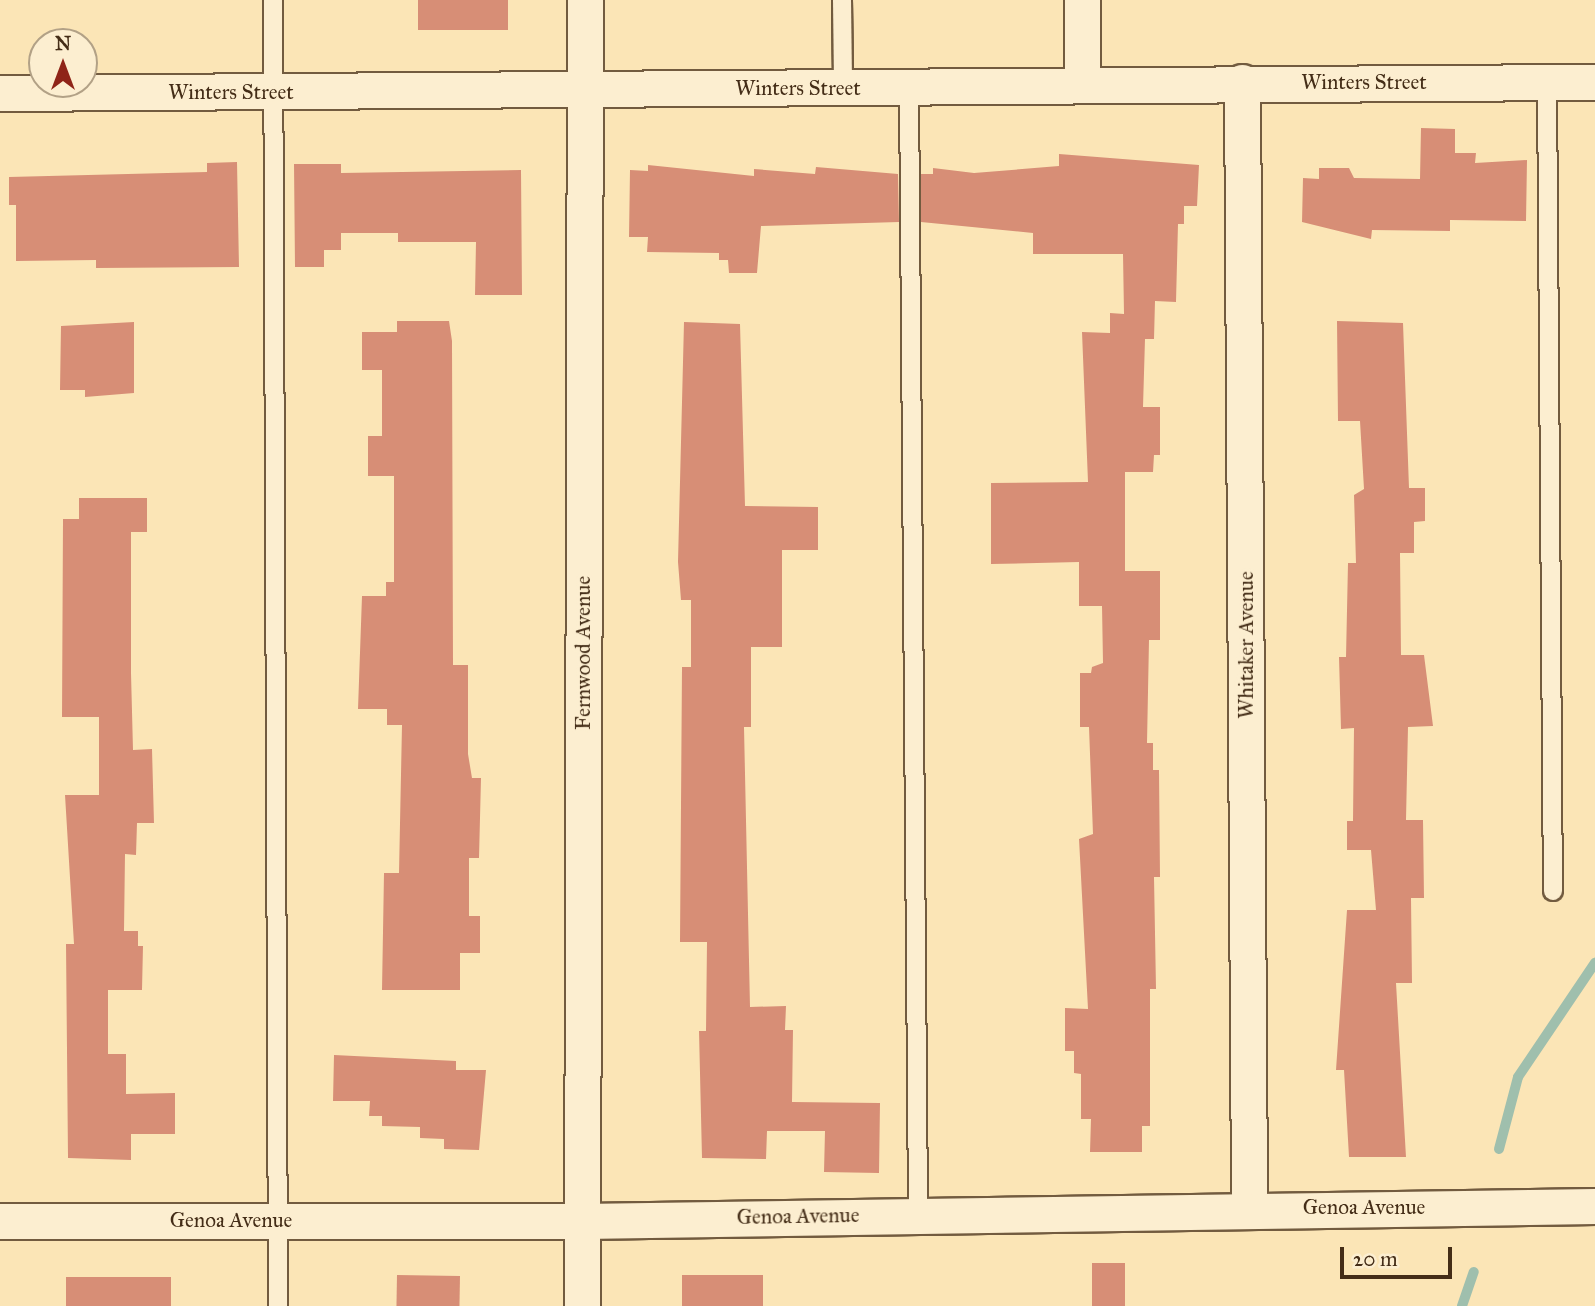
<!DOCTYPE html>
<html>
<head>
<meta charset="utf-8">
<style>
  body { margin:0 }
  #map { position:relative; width:1595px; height:1306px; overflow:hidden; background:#fbe5b6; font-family:"IM FELL Great Primer",serif }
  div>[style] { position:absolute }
  .stream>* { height:10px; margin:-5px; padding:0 5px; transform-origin:5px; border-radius:5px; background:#9fbfad }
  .building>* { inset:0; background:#d78e76; transform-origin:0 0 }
  .roads { filter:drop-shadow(2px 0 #725b3f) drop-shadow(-2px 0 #725b3f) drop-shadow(0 2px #725b3f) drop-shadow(0 -2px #725b3f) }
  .service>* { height:18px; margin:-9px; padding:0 9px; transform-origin:9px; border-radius:9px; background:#fceed0 }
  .minor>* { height:35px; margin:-17.5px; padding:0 17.5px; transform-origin:17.5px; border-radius:17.5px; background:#fceed0 }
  span { translate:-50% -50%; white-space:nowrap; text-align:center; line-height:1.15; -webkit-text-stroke:6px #fceed0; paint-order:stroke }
  .street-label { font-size:21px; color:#442d17 }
  .north { position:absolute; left:28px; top:28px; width:70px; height:70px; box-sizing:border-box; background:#fceed0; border:2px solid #b2a186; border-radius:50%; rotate:0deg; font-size:19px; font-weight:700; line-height:28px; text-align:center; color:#442d17 }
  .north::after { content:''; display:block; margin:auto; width:24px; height:32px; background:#8f2418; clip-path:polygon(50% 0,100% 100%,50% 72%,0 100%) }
  .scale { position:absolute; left:1340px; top:1247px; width:112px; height:32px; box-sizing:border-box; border:4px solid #442d17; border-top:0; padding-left:9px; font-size:21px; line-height:24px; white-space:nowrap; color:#442d17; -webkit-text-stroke:5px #fceed0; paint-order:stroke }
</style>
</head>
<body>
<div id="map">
  <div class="stream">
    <div style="left:1499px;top:1149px;width:74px;rotate:-75.2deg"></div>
    <div style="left:1518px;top:1077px;width:138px;rotate:-56deg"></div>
    <div style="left:1462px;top:1306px;width:36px;rotate:-71deg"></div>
  </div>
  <div class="building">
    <div style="left:418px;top:0;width:90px;height:30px"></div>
    <div style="clip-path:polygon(1421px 128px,1455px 129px,1455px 153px,1476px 153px,1475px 163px,1527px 160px,1526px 221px,1450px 220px,1450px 231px,1372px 230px,1371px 239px,1302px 222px,1303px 178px,1319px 179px,1319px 168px,1349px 168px,1354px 178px,1420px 179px)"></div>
    <div style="clip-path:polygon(1059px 154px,1199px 165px,1197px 206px,1184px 206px,1184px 224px,1178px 224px,1176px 302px,1155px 301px,1154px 339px,1145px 339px,1143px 407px,1160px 407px,1160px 455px,1154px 455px,1153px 472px,1125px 472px,1125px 571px,1160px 571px,1160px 640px,1149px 640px,1147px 743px,1153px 743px,1153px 770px,1159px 770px,1160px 877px,1154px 877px,1156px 989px,1150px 989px,1150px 1126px,1142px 1126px,1142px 1152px,1090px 1152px,1091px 1119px,1081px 1119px,1081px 1074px,1074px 1073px,1074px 1051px,1065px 1051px,1065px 1008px,1088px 1009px,1079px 839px,1093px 834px,1089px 727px,1080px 727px,1080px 673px,1091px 673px,1092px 667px,1103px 663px,1102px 606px,1079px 606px,1079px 562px,991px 564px,991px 483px,1088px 482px,1082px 332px,1110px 333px,1110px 313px,1124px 314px,1123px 254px,1033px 254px,1033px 233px,921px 222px,921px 174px,933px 174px,933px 168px,974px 173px,1059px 166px)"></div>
    <div style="clip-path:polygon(237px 162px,239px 267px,96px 268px,96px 260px,16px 261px,16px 205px,9px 205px,9px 177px,207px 172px,207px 163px)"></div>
    <div style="clip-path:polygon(294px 164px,341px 164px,341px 173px,521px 170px,522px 295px,475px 295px,476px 242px,398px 242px,398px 233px,341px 233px,341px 250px,324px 250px,324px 267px,295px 267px)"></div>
    <div style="clip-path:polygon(648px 165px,754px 176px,754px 169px,815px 174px,816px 167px,898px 174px,899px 222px,761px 226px,757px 273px,729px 273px,728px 260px,719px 260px,719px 253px,647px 252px,648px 237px,629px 237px,630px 170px,648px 171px)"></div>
    <div style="clip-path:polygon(397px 321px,449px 321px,452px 341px,453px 665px,468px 665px,468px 754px,472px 778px,481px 778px,479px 858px,469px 858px,469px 916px,480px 916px,480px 953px,460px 953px,460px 990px,382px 990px,384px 873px,399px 873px,402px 725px,387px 725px,387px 709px,358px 709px,362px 596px,386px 596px,386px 582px,394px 582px,394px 476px,368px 476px,368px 436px,382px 436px,382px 370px,362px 370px,362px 332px,397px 332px)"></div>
    <div style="clip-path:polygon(1337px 321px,1403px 323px,1409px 488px,1425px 488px,1425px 521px,1414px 522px,1414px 553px,1400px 553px,1401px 655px,1424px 655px,1433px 726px,1408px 727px,1406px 820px,1423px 820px,1424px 898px,1411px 898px,1412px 983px,1396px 983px,1406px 1157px,1349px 1157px,1344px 1070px,1336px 1070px,1347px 910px,1376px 910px,1371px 850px,1347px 850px,1347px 821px,1353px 821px,1354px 728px,1341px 729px,1339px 657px,1346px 657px,1348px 563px,1356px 563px,1354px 495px,1364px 489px,1360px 421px,1338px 421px)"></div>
    <div style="clip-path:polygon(134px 322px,134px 393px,85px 397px,85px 390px,60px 390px,61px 326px)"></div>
    <div style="clip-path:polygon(684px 322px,740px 324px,745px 506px,818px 507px,818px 550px,782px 550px,782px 647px,751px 647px,751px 727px,744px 727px,750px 1007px,786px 1006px,785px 1030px,793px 1030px,792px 1102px,880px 1103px,879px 1173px,824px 1172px,825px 1131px,767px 1131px,766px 1159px,702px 1158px,699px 1031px,706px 1031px,707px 942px,680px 942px,682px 667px,691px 667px,691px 600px,681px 600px,678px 562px)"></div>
    <div style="clip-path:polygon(79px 498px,147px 498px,147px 532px,131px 532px,131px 673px,133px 750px,152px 749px,154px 823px,137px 823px,136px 855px,125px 854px,124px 931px,138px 931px,138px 946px,143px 946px,142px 990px,108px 990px,108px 1054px,126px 1054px,126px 1094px,175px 1093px,175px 1134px,131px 1134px,131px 1160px,68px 1158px,66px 944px,74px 944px,65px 795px,99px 795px,99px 717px,62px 717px,63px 519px,79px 519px)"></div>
    <div style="clip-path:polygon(334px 1055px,456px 1061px,456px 1070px,486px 1070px,479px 1150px,444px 1149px,444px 1139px,420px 1138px,420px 1127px,382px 1126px,382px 1116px,369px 1116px,370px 1101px,333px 1101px)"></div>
    <div style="left:1092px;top:1263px;width:33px;height:43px"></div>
    <div style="left:397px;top:1275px;width:63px;height:31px;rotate:1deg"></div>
    <div style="left:682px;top:1275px;width:81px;height:31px"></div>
    <div style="left:66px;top:1277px;width:105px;height:29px"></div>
  </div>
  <div class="roads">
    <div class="service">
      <div style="left:273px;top:0;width:1306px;rotate:89.78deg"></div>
      <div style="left:842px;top:0;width:88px;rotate:89.3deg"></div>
      <div style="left:1547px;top:82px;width:809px;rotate:89.58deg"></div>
      <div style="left:909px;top:88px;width:1125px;rotate:89.54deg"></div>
    </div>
    <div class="minor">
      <div style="left:1082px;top:0;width:85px;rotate:90deg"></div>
      <div style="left:1242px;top:82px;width:1125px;rotate:89.64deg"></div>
      <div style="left:0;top:93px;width:1595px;rotate:-0.4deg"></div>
      <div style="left:0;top:1221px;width:582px"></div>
      <div style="left:582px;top:1221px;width:1013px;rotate:-0.85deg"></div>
      <div style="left:582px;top:1306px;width:1306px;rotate:-89.87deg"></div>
    </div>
  </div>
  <div class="street-label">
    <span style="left:1364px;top:82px">Winters Street</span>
    <span style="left:798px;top:88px">Winters Street</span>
    <span style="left:231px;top:92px">Winters Street</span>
    <span style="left:1246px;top:645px;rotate:-90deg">Whitaker Avenue</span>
    <span style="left:583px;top:653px;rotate:-90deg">Fernwood Avenue</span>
    <span style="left:1364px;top:1207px">Genoa Avenue</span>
    <span style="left:798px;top:1216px;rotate:-1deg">Genoa Avenue</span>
    <span style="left:231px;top:1220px">Genoa Avenue</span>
  </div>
  <div class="north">N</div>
  <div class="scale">20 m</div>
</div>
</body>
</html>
